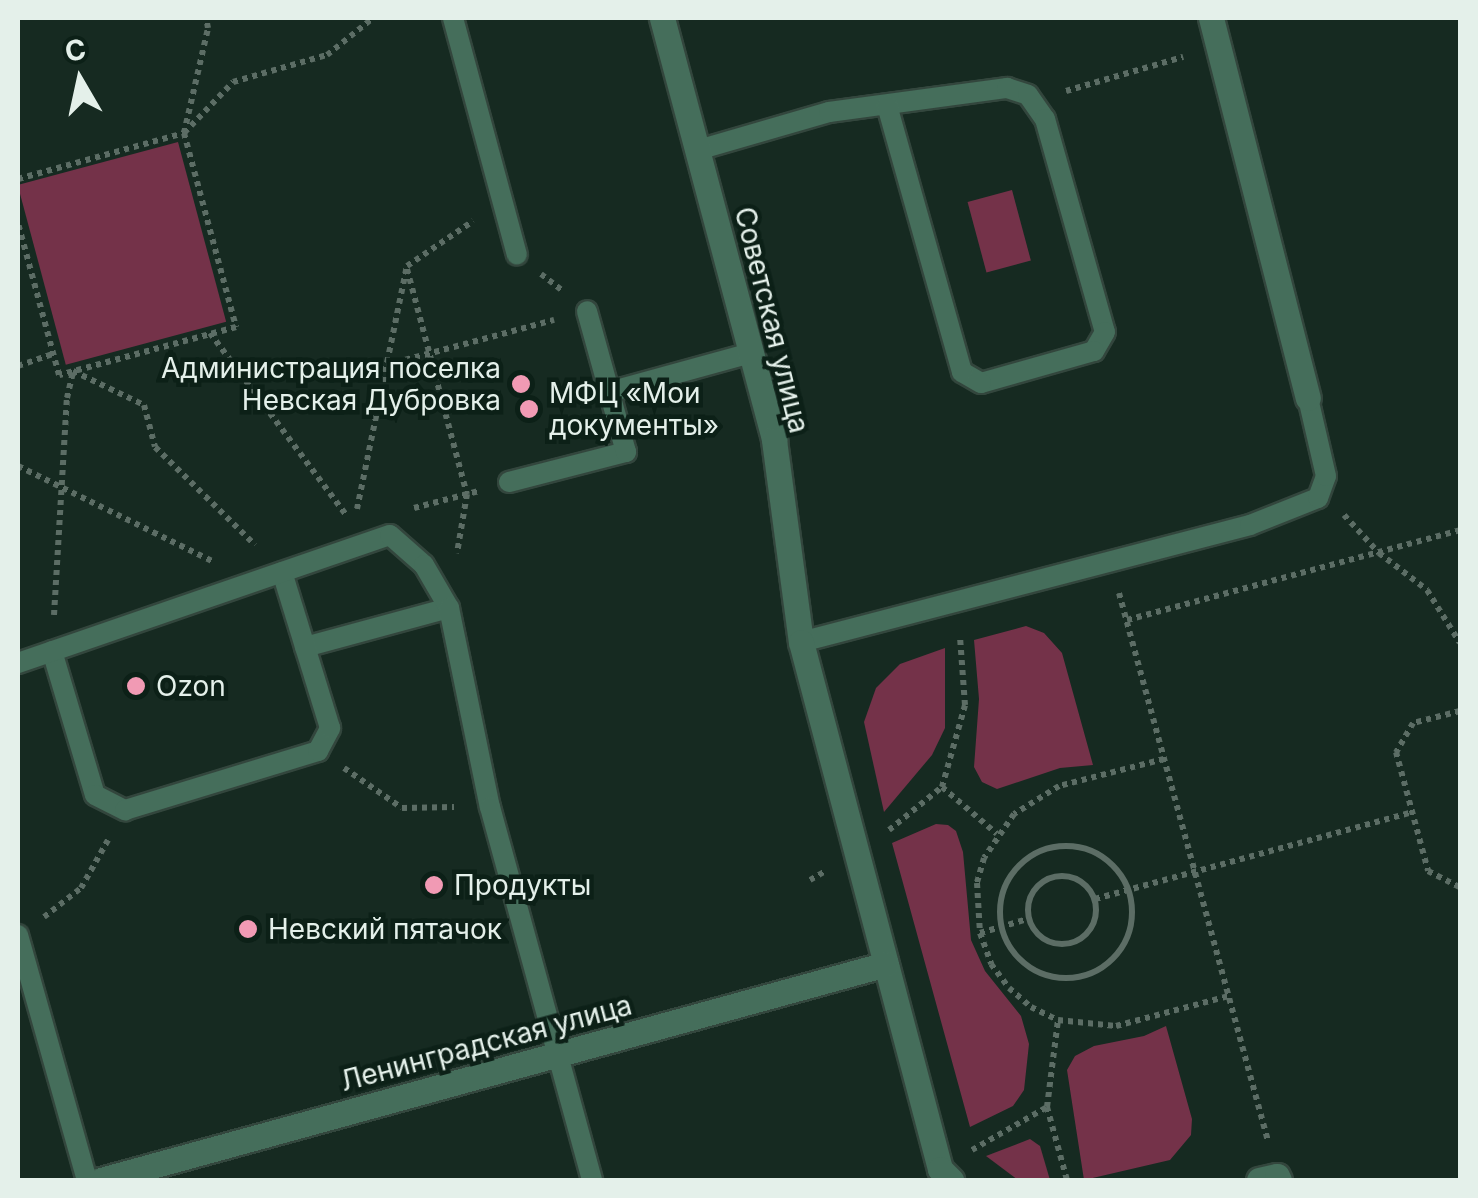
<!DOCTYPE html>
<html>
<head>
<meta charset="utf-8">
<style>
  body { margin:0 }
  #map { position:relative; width:1478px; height:1198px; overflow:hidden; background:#162a21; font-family:Inter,sans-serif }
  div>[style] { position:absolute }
  .green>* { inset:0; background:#743249; transform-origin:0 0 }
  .path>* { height:6px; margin-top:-3px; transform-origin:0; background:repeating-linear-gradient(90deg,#5c6d65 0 5px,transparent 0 10px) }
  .path>.ring { margin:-3px; padding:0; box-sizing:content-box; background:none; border:6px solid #5c6d65; border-radius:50% }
  .roads { filter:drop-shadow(2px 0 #33463d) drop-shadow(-2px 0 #33463d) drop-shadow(0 2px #33463d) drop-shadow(0 -2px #33463d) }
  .service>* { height:20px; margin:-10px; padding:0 10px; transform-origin:10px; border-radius:10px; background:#456e5b }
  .minor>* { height:25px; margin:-12.5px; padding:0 12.5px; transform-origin:12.5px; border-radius:12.5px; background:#456e5b }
  .dots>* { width:28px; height:28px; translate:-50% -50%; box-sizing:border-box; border:5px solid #0c2017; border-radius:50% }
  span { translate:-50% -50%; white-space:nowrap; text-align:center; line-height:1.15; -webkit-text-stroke:9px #0c2017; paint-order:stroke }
  .street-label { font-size:28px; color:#e4f0ea }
  .poi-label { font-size:28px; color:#e4f0ea }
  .right { translate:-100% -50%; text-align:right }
  .left { translate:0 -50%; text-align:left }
  .frame { position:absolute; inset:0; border:20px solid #e4f0ea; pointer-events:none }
  .north { position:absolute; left:30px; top:30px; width:100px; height:100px; -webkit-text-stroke:8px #0c2017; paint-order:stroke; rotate:351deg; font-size:28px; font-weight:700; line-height:40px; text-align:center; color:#e4f0ea }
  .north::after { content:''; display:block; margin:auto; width:35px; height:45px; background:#e4f0ea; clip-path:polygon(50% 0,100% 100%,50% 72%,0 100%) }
</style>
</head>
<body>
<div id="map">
  <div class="green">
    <div style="left:178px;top:142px;width:186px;height:166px;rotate:75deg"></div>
    <div style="left:1012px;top:190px;width:73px;height:46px;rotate:75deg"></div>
    <div style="clip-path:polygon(1026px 626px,1044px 633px,1062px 653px,1093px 765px,1060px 768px,997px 789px,982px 782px,974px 767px,979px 699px,974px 640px)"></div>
    <div style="clip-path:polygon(945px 648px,945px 728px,932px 755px,884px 812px,864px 722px,876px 688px,900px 664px)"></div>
    <div style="clip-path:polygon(936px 824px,948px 825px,956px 831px,963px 852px,971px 940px,985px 971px,1021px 1016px,1029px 1044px,1024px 1090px,1013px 1106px,970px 1127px,892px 843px)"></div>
    <div style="clip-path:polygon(1166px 1026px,1192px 1119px,1191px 1135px,1170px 1160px,1084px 1180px,1067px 1070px,1075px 1056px,1094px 1046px,1144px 1036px)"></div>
    <div style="clip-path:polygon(1030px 1139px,1040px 1146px,1050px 1180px,1018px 1180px,986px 1156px)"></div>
  </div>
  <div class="path">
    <div style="left:1066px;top:91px;width:122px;rotate:-16.2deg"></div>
    <div style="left:184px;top:133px;width:71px;rotate:-46.1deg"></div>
    <div style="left:233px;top:82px;width:98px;rotate:-16deg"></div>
    <div style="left:327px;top:55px;width:59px;rotate:-38.8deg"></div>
    <div style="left:184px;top:133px;width:108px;rotate:-77.1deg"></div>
    <div style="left:208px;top:28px;width:10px;rotate:-101deg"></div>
    <div style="left:18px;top:179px;width:172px;rotate:-15.5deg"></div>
    <div style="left:184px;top:133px;width:201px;rotate:75deg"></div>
    <div style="left:236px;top:327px;width:183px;rotate:164.8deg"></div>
    <div style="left:59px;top:375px;width:157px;rotate:-105.1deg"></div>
    <div style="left:407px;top:269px;width:233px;rotate:75.1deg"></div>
    <div style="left:467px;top:494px;width:60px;rotate:99.6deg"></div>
    <div style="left:541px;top:274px;width:28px;rotate:38deg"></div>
    <div style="left:210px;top:333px;width:229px;rotate:53.2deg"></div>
    <div style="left:386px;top:365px;width:174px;rotate:-15deg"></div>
    <div style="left:18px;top:366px;width:37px;rotate:-19deg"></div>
    <div style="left:18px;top:466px;width:216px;rotate:26.1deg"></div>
    <div style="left:414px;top:508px;width:67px;rotate:-14.7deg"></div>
    <div style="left:357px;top:509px;width:248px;rotate:-78.4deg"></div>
    <div style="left:407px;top:266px;width:80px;rotate:-34.3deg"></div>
    <div style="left:1344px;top:515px;width:52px;rotate:47.4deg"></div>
    <div style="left:1379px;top:553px;width:61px;rotate:37.6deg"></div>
    <div style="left:1427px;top:590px;width:62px;rotate:58.1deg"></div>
    <div style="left:1119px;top:593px;width:568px;rotate:74.79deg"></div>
    <div style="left:54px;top:615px;width:217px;rotate:-86.6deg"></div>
    <div style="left:67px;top:398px;width:28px;rotate:-77deg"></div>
    <div style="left:73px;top:371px;width:79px;rotate:25.6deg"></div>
    <div style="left:144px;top:405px;width:43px;rotate:75.3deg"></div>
    <div style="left:155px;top:447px;width:140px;rotate:44.4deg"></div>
    <div style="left:1127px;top:620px;width:345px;rotate:-15.1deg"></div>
    <div style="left:1460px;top:711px;width:49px;rotate:165.7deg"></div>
    <div style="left:1413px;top:723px;width:34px;rotate:120deg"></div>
    <div style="left:1396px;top:752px;width:123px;rotate:74.9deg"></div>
    <div style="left:1428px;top:871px;width:36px;rotate:27deg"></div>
    <div style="left:1164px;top:759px;width:108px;rotate:165.6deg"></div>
    <div style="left:1059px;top:786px;width:53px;rotate:148.1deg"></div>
    <div style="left:1014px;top:814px;width:53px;rotate:124.3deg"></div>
    <div style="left:984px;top:858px;width:26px;rotate:106deg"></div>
    <div style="left:977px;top:883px;width:50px;rotate:86.6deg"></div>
    <div style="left:980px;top:933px;width:33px;rotate:70deg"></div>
    <div style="left:991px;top:964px;width:30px;rotate:53deg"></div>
    <div style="left:1009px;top:988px;width:29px;rotate:41deg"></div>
    <div style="left:1031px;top:1007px;width:30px;rotate:26deg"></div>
    <div style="left:1058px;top:1020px;width:58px;rotate:5.9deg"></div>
    <div style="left:1116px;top:1026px;width:117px;rotate:-14.9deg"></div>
    <div style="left:344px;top:768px;width:70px;rotate:34.6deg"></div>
    <div style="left:402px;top:808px;width:52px;rotate:-1.1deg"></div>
    <div style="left:942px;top:787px;width:72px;rotate:40.5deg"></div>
    <div style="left:889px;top:830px;width:68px;rotate:-39.1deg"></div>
    <div style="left:942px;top:787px;width:85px;rotate:-74.3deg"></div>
    <div style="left:965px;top:705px;width:68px;rotate:-94.2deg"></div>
    <div class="ring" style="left:1000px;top:846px;width:126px;height:126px"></div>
    <div class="ring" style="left:1028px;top:876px;width:62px;height:62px"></div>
    <div style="left:810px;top:880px;width:16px;rotate:-30deg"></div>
    <div style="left:1095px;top:899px;width:329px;rotate:-15.3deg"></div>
    <div style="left:44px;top:917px;width:47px;rotate:-38.1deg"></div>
    <div style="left:81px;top:888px;width:55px;rotate:-60.6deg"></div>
    <div style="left:980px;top:933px;width:50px;rotate:-16.3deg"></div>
    <div style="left:1047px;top:1107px;width:76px;rotate:74.7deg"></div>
    <div style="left:972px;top:1150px;width:86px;rotate:-29.8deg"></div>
    <div style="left:1047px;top:1107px;width:88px;rotate:-82.8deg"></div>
  </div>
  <div class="roads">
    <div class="service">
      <div style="left:453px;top:18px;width:245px;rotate:74.9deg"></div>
      <div style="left:698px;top:150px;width:136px;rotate:-16.2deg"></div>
      <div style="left:829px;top:112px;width:180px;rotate:-7.7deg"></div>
      <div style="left:1007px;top:88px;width:22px;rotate:18deg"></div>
      <div style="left:1028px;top:95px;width:29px;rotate:55deg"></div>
      <div style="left:1045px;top:119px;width:221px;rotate:74.3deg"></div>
      <div style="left:1105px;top:332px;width:22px;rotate:120deg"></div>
      <div style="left:1094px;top:351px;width:117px;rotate:164.2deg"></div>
      <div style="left:981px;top:383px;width:22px;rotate:-150deg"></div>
      <div style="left:962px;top:372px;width:277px;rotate:-105.7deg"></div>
      <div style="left:609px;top:392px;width:147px;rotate:-15.4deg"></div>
      <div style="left:509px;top:482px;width:121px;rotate:-14.4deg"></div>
      <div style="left:626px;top:452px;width:146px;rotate:-105.5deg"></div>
      <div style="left:801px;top:642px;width:464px;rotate:-14.6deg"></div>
      <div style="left:1250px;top:525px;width:73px;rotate:-21.7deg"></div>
      <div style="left:1318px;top:498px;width:23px;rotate:-70deg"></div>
      <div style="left:1326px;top:476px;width:80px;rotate:-103deg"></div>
      <div style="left:305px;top:647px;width:149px;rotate:-15.2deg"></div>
      <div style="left:52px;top:651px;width:150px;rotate:73.4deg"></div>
      <div style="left:95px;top:795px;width:34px;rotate:27deg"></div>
      <div style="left:125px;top:810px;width:202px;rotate:-17deg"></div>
      <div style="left:318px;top:751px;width:26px;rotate:-62deg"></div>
      <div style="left:330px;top:728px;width:163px;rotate:-107.1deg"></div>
      <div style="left:18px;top:663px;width:393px;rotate:-19deg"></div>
      <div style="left:390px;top:535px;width:45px;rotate:41.4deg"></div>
      <div style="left:424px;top:565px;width:50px;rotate:59.8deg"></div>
      <div style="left:449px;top:608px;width:203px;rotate:78.4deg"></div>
      <div style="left:490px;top:807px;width:387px;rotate:74.7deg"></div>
      <div style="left:18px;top:935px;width:255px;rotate:74.3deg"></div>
    </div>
    <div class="minor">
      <div style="left:662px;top:18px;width:437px;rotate:75.1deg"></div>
      <div style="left:774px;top:440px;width:204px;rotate:82.4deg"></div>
      <div style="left:801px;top:642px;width:545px;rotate:75.22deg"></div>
      <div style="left:940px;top:1169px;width:16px;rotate:45deg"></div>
      <div style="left:1211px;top:18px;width:392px;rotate:75.7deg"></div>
      <div style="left:101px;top:1180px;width:814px;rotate:-15.38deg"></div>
      <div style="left:1259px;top:1180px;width:18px;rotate:-13deg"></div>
      <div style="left:1277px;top:1176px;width:4px;rotate:63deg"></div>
    </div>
  </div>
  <div class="dots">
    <div style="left:521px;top:384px;background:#f19ab4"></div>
    <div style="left:529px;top:409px;background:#f19ab4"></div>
    <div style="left:136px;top:686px;background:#f19ab4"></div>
    <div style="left:434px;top:885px;background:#f19ab4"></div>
    <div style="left:248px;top:929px;background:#f19ab4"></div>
  </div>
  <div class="street-label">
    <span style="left:772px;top:320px;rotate:76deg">Советская улица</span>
    <span style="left:486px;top:1043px;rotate:-15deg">Ленинградская улица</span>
  </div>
  <div class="poi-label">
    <span class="right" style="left:501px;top:384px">Администрация поселка<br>Невская Дубровка</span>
    <span class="left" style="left:549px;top:409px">МФЦ «Мои<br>документы»</span>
    <span class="left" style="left:156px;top:686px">Ozon</span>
    <span class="left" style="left:454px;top:885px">Продукты</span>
    <span class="left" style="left:268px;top:929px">Невский пятачок</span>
  </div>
  <div class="frame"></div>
  <div class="north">С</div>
</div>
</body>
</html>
